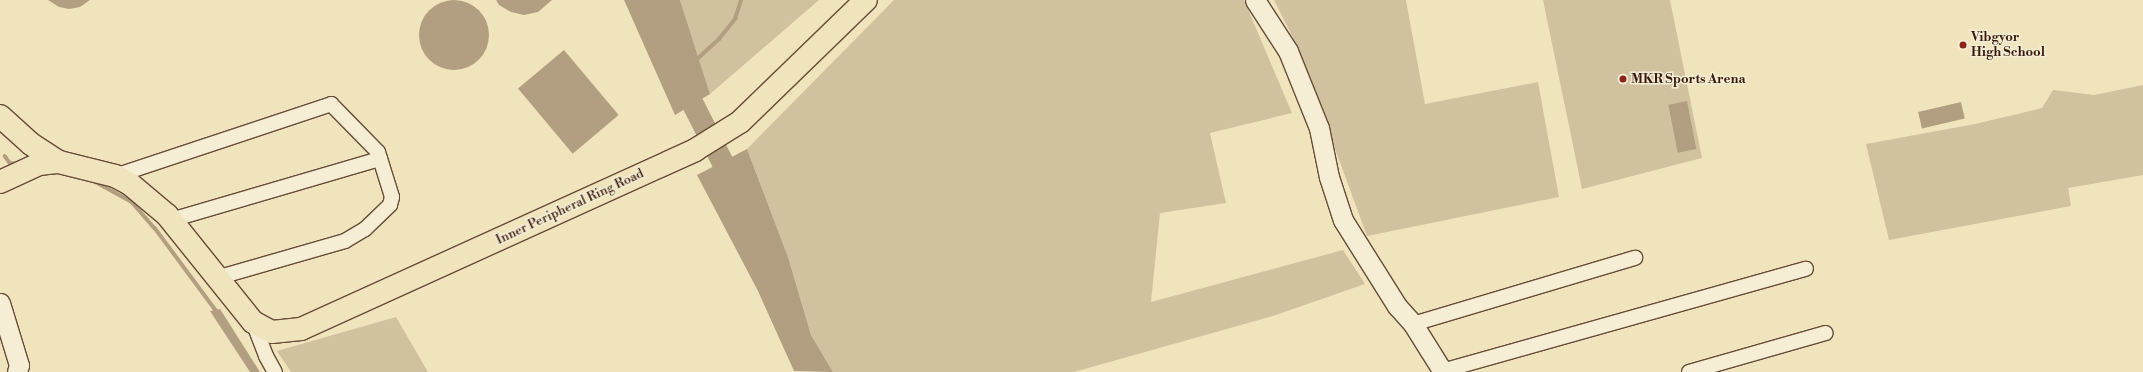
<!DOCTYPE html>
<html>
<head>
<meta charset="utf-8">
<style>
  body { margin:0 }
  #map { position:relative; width:2143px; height:372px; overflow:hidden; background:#f0e4bd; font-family:"Libre Bodoni",serif }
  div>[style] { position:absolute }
  .green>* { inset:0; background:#d1c29f }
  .water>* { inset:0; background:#b29f81; transform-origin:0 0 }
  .round { border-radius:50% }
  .stream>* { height:3.5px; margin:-1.75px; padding:0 1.75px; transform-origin:1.75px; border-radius:1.75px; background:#b29f81 }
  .river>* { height:22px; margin:-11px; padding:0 11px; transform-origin:11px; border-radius:11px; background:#b29f81 }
  .roads { filter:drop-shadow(1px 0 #674c38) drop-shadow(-1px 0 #674c38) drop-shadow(0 1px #674c38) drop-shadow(0 -1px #674c38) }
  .street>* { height:14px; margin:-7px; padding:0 7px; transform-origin:7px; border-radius:7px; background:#f5edd4 }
  .secondary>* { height:19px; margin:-9.5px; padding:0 9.5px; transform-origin:9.5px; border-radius:9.5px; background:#f5edd4 }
  .primary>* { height:22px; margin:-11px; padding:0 11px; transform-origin:11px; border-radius:11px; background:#f0e4bd }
  .dots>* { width:11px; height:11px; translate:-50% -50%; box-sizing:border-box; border:2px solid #f5edd4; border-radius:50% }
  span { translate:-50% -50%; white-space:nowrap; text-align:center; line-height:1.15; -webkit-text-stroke:3px #f5edd4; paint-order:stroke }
  .poi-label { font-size:13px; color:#391a0c; font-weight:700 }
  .left { translate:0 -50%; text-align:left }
  .street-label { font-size:13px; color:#391a0c }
</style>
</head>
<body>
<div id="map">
  <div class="green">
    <div style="clip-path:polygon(680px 0,819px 0,710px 94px)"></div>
    <div style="clip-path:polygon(894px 0,1244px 0,1292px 113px,1210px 133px,1226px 203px,1160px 213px,1151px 302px,1343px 250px,1365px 284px,1273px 316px,1074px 372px,833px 372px,811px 335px,788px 257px,747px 149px)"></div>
    <div style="clip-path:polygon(1274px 0,1406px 0,1425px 104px,1538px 82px,1559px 197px,1367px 236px,1298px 48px)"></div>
    <div style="clip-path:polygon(1543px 0,1670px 0,1702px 158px,1582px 189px)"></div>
    <div style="clip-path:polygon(2143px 85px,2143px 175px,2068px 188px,2071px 206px,1889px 240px,1866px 144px,1975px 124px,2042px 108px,2053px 90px,2094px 95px)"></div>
    <div style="clip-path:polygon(396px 317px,428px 372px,291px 372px,277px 351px)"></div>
  </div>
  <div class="water">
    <div class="round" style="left:419px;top:0;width:70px;height:70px"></div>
    <div style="clip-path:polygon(48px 0,90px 0,80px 7px,69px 9px,59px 7px)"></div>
    <div style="clip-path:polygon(496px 0,552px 0,538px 12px,524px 15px,511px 12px,499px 5px)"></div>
    <div style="clip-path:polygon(624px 0,680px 0,710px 94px,675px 115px)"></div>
    <div style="left:564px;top:50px;width:85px;height:60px;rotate:50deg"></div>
    <div style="left:1687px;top:101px;width:49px;height:19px;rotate:79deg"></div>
    <div style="left:1961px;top:102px;width:17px;height:44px;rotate:77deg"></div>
    <div style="clip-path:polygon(747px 149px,788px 257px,811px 335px,833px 372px,794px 371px,758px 291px,697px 175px)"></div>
    <div style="clip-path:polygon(220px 309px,260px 372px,250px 372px,210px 311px)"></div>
  </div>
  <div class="stream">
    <div style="left:696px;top:60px;width:31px;rotate:-42deg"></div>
    <div style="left:719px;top:39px;width:26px;rotate:-51deg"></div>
    <div style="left:735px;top:19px;width:20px;rotate:-72deg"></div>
    <div style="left:5px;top:156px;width:9px;rotate:54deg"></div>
    <div style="left:10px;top:163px;width:7px;rotate:8deg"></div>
    <div style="left:94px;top:181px;width:43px;rotate:28.9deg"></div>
    <div style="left:132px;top:202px;width:35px;rotate:49deg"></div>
    <div style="left:155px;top:228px;width:106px;rotate:53.5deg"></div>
  </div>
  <div class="river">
    <div style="left:679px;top:77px;width:97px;rotate:62.9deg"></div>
    <div style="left:723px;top:163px;width:29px;rotate:70deg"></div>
  </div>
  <div class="roads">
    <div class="street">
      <div style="left:115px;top:176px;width:228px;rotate:-18.4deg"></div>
      <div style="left:331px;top:104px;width:67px;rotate:45.6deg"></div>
      <div style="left:378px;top:152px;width:47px;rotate:72.7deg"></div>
      <div style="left:392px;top:197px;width:8px;rotate:104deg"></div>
      <div style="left:390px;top:205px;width:35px;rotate:136deg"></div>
      <div style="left:365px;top:229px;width:23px;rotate:149deg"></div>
      <div style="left:345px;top:241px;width:134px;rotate:164deg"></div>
      <div style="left:171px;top:220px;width:218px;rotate:-16.3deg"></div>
      <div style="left:253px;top:322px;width:36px;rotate:69deg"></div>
      <div style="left:266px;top:356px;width:18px;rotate:61deg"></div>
      <div style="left:1413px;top:324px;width:232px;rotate:-16.6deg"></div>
      <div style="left:1442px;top:371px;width:378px;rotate:-15.7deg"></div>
      <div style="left:1689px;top:372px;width:142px;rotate:-15.9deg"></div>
    </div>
    <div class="secondary">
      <div style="left:1255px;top:0;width:61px;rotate:57.1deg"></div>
      <div style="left:1288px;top:51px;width:83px;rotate:68.1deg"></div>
      <div style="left:1319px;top:128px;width:50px;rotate:78.5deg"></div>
      <div style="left:1329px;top:177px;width:45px;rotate:72deg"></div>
      <div style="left:1343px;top:220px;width:102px;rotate:57.9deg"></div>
      <div style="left:1397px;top:306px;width:24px;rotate:48deg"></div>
      <div style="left:1413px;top:324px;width:57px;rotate:58deg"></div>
      <div style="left:0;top:303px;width:65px;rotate:73deg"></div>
      <div style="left:19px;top:365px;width:7px;rotate:106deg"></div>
    </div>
    <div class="primary">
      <div style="left:0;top:116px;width:42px;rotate:42.1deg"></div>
      <div style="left:31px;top:144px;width:33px;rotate:33deg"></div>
      <div style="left:0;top:182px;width:43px;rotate:-24.8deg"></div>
      <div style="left:39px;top:164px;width:20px;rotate:-6deg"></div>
      <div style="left:59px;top:162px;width:58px;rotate:14deg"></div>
      <div style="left:115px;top:176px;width:17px;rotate:28deg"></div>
      <div style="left:130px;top:184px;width:48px;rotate:40deg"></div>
      <div style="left:167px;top:215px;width:137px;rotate:51.2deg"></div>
      <div style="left:253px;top:322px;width:21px;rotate:28deg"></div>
      <div style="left:272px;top:332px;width:29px;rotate:-6deg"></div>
      <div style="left:301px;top:329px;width:433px;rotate:-24.4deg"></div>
      <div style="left:695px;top:150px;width:53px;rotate:-31.9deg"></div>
      <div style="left:740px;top:122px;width:175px;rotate:-44.1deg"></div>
    </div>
  </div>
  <div class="dots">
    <div style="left:1963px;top:45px;background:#8f2418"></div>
    <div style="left:1623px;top:79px;background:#8f2418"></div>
  </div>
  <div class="poi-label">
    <span class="left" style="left:1971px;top:45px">Vibgyor<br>High School</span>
    <span class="left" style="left:1631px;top:79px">MKR Sports Arena</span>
  </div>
  <div class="street-label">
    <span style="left:570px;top:207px;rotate:-25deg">Inner Peripheral Ring Road</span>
  </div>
</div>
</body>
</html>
